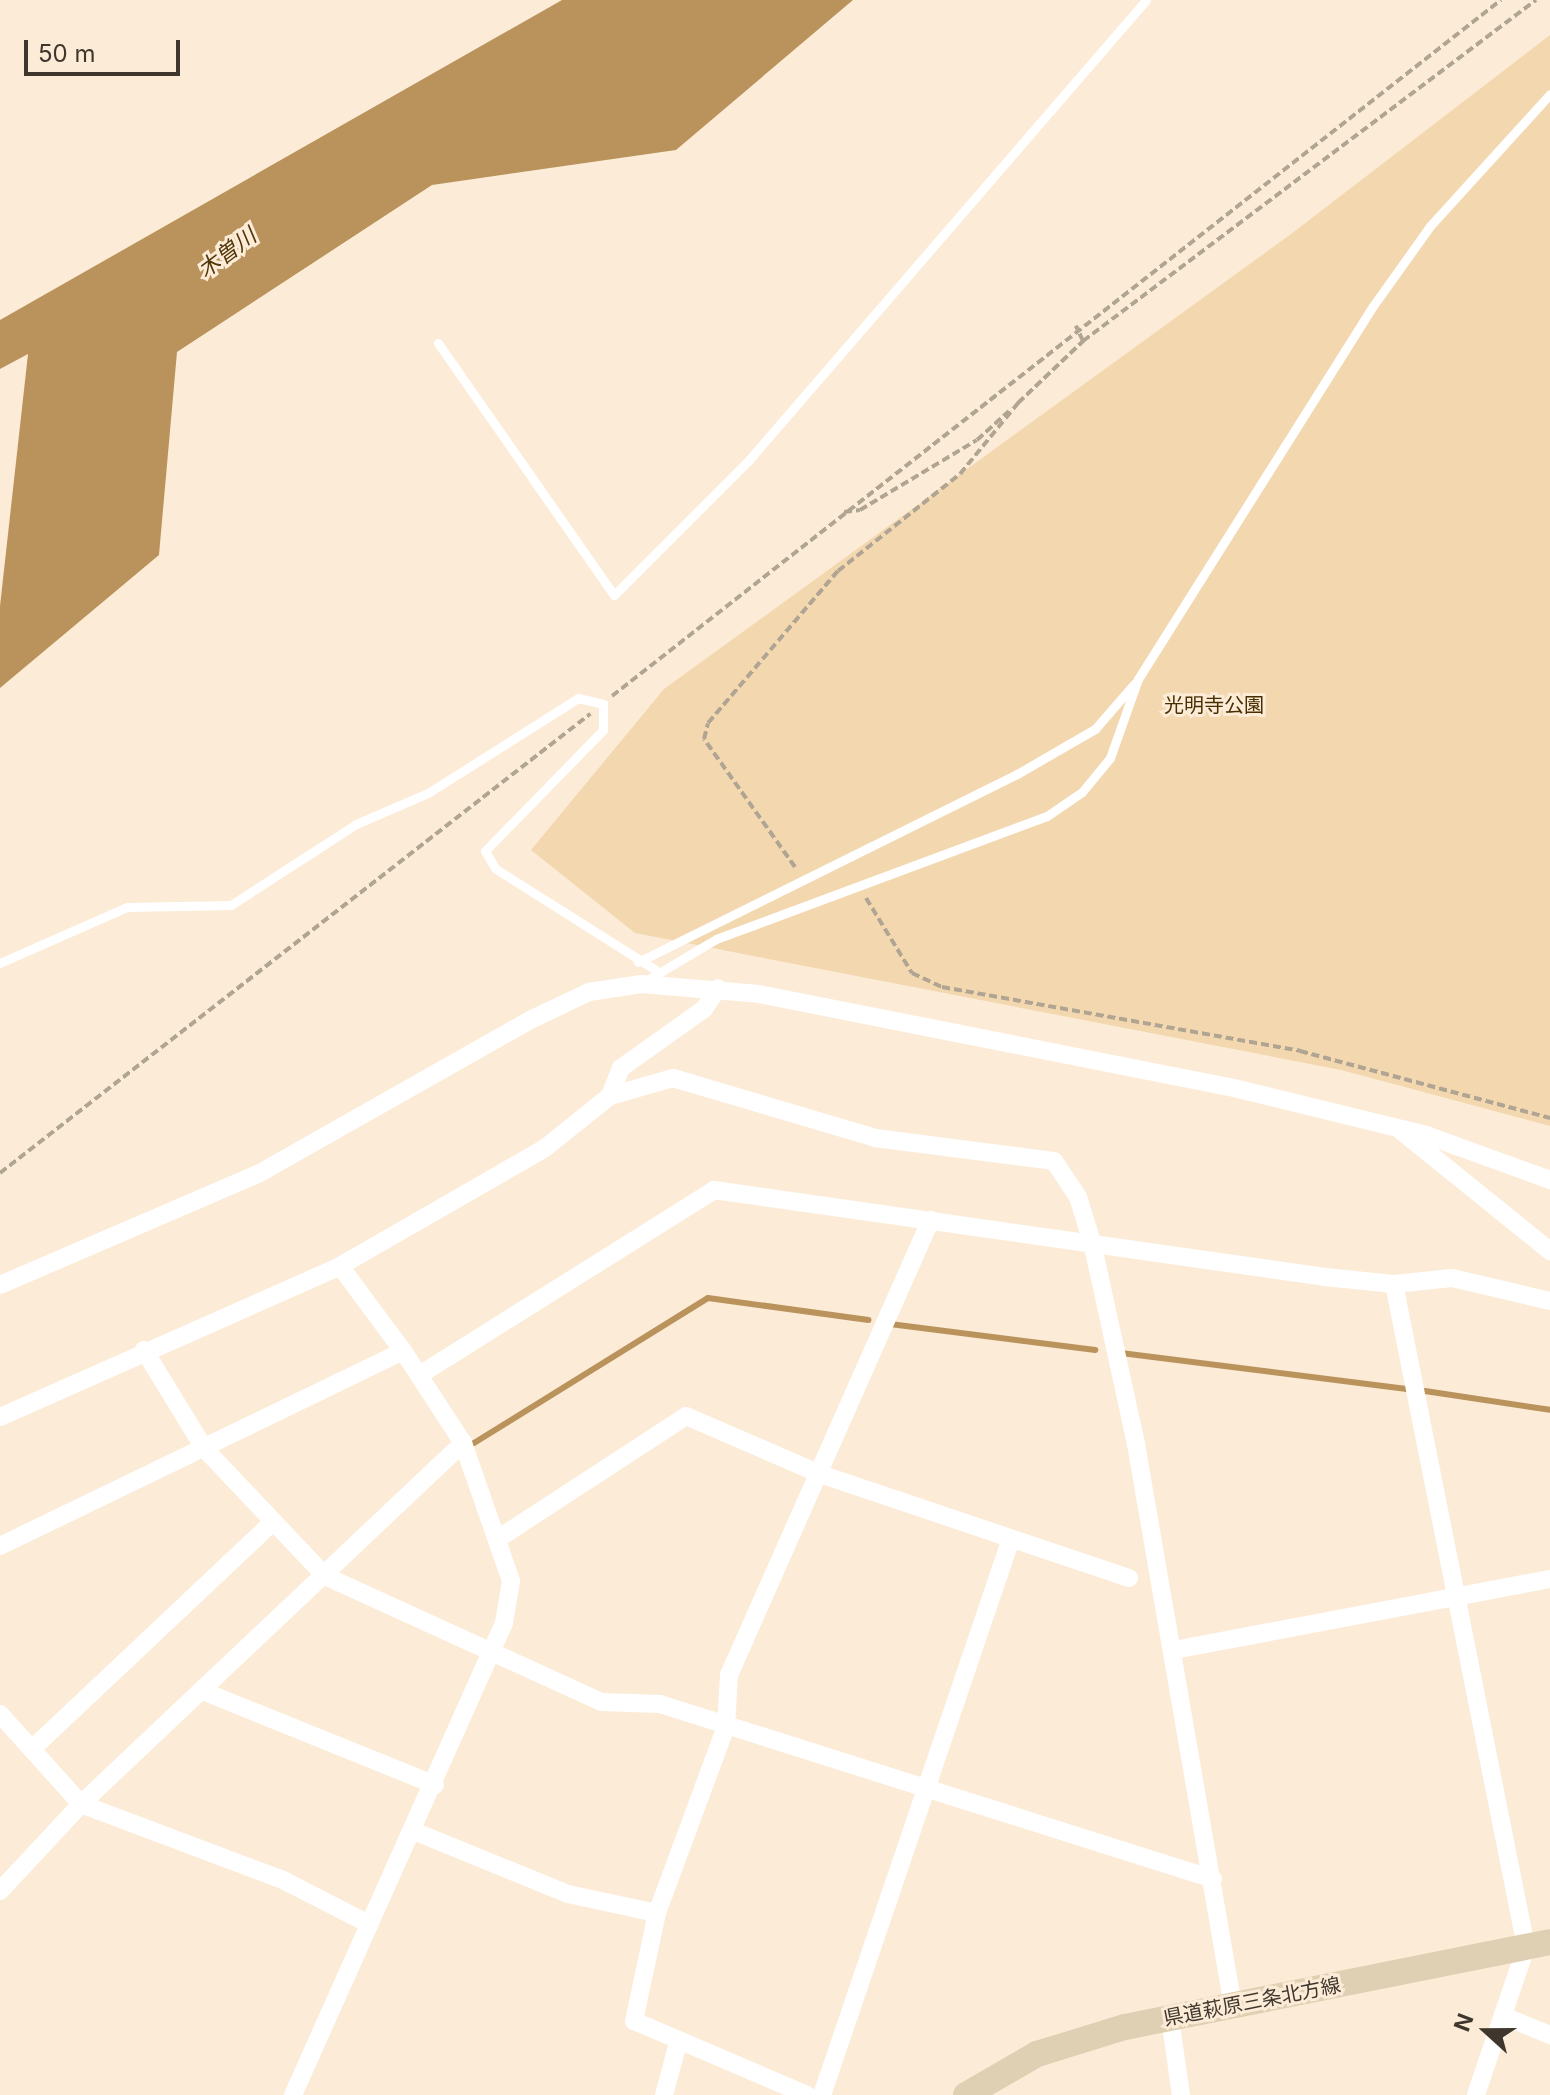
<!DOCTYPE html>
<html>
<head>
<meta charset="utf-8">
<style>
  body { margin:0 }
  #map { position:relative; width:1550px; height:2095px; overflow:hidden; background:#fcecd7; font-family:Inter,"Noto Sans JP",sans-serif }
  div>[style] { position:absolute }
  .green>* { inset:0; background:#f3d7af }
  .water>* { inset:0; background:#ba935c }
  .stream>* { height:6px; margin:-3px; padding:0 3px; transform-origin:3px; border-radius:3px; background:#ba935c }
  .path>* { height:4px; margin-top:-2px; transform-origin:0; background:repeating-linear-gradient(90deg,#b0a493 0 8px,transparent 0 12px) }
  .lane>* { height:9px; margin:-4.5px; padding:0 4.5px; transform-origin:4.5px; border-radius:4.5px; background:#fff }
  .street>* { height:18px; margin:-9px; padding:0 9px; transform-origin:9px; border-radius:9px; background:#fff }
  .secondary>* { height:26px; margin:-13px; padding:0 13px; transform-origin:13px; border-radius:13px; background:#dfcfb3 }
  span { translate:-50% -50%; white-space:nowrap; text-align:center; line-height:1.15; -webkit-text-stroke:6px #fcecd7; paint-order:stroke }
  .park-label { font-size:20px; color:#482e00 }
  .street-label { font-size:20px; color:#3f372d }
  .water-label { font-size:22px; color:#523709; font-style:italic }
  .north { position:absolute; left:1446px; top:1991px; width:80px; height:80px; -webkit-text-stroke:6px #fcecd7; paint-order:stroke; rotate:291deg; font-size:22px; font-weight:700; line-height:32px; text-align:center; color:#3f372d }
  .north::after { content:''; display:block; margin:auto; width:28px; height:36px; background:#3f372d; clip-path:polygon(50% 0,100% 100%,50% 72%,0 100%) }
  .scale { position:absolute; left:24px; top:40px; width:156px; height:36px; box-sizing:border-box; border:4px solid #3f372d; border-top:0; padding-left:10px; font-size:24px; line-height:28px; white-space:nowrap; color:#3f372d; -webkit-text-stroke:6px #fcecd7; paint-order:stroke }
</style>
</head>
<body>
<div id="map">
  <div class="green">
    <div style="clip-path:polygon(1550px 35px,1550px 1126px,1341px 1070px,635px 933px,531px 850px,664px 689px,1291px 234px)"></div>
  </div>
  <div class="water">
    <div style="clip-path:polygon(562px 0,853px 0,676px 150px,432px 185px,177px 352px,159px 555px,0 688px,0 606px,28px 354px,0 369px,0 320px)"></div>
  </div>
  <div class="stream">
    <div style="left:890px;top:1324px;width:207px;rotate:7.2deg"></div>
    <div style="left:1121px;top:1353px;width:288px;rotate:7.2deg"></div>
    <div style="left:1425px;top:1391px;width:126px;rotate:8.6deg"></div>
    <div style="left:474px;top:1443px;width:275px;rotate:-31.8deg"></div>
    <div style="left:708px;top:1298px;width:162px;rotate:7.8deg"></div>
  </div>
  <div class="path">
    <div style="left:1083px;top:341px;width:567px;rotate:-36.97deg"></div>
    <div style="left:1018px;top:403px;width:90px;rotate:-43.6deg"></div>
    <div style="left:1083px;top:341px;width:17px;rotate:-115deg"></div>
    <div style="left:844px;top:512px;width:16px;rotate:-7deg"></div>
    <div style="left:860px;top:510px;width:136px;rotate:-30.9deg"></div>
    <div style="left:977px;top:440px;width:43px;rotate:-42.2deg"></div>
    <div style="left:612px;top:696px;width:1129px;rotate:-38.06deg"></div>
    <div style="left:795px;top:867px;width:157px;rotate:-125.4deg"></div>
    <div style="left:704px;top:739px;width:16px;rotate:-76deg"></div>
    <div style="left:708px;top:723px;width:200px;rotate:-49.5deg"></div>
    <div style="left:838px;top:571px;width:156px;rotate:-38.5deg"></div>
    <div style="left:960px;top:474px;width:93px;rotate:-50.7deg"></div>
    <div style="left:866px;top:898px;width:88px;rotate:58.5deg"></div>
    <div style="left:912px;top:973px;width:33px;rotate:25deg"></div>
    <div style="left:942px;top:987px;width:364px;rotate:10.1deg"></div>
    <div style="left:1300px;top:1051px;width:259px;rotate:15deg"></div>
    <div style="left:0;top:1173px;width:748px;rotate:-37.88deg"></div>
  </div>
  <div class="lane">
    <div style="left:438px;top:343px;width:307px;rotate:55.1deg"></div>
    <div style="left:614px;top:595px;width:190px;rotate:-45deg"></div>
    <div style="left:748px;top:461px;width:609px;rotate:-49.19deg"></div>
    <div style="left:638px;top:962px;width:423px;rotate:-26.4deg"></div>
    <div style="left:1017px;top:774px;width:90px;rotate:-30deg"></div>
    <div style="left:1095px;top:729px;width:60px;rotate:-49.1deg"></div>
    <div style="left:0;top:963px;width:139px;rotate:-23.8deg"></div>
    <div style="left:127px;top:907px;width:104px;rotate:-1.1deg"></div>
    <div style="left:231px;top:905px;width:149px;rotate:-32.9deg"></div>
    <div style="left:356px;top:824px;width:78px;rotate:-23.3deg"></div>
    <div style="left:428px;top:793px;width:178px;rotate:-32.3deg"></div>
    <div style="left:578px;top:698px;width:26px;rotate:13deg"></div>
    <div style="left:603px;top:704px;width:26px;rotate:90deg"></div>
    <div style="left:603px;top:730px;width:169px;rotate:134.3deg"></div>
    <div style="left:485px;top:851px;width:21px;rotate:59deg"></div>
    <div style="left:496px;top:869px;width:189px;rotate:32.3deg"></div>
    <div style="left:642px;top:983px;width:86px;rotate:-30.7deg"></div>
    <div style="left:716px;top:939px;width:353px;rotate:-20.4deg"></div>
    <div style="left:1047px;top:816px;width:42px;rotate:-34.4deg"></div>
    <div style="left:1082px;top:792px;width:44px;rotate:-50.5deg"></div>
    <div style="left:1110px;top:758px;width:84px;rotate:-70.5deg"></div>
    <div style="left:1138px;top:679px;width:441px;rotate:-57.8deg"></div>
    <div style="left:1373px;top:306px;width:98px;rotate:-54.5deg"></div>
    <div style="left:1430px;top:226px;width:178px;rotate:-47.7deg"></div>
  </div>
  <div class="street">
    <div style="left:610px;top:1096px;width:66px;rotate:-15.9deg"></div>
    <div style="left:673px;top:1078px;width:211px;rotate:16.5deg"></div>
    <div style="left:875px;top:1138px;width:180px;rotate:7.3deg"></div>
    <div style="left:1054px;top:1161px;width:43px;rotate:56.3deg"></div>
    <div style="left:1078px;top:1197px;width:47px;rotate:72.7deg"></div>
    <div style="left:1092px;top:1242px;width:207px;rotate:77.7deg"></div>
    <div style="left:1136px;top:1444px;width:570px;rotate:80.21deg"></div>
    <div style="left:1400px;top:1130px;width:193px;rotate:38.9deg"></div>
    <div style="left:340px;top:1266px;width:106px;rotate:53.5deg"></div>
    <div style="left:1394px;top:1284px;width:676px;rotate:78.74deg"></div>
    <div style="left:1526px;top:1947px;width:156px;rotate:108.7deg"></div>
    <div style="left:0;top:1285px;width:281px;rotate:-23.3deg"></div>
    <div style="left:258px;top:1174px;width:310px;rotate:-29.5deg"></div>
    <div style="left:528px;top:1021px;width:68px;rotate:-25.4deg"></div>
    <div style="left:589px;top:992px;width:53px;rotate:-8.7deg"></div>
    <div style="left:641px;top:984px;width:118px;rotate:4.8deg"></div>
    <div style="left:759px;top:994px;width:488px;rotate:11.2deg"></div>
    <div style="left:1238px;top:1089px;width:194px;rotate:13.7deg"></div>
    <div style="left:1426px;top:1135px;width:132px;rotate:19.9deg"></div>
    <div style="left:144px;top:1350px;width:115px;rotate:58.5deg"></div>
    <div style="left:204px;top:1448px;width:176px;rotate:46.6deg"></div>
    <div style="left:325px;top:1576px;width:304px;rotate:24.5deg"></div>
    <div style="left:602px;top:1702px;width:58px;rotate:2deg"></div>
    <div style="left:660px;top:1704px;width:580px;rotate:17.56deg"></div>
    <div style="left:421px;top:1374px;width:346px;rotate:-32.1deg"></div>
    <div style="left:714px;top:1190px;width:617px;rotate:8.1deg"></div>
    <div style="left:1325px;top:1277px;width:69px;rotate:5.8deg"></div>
    <div style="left:1394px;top:1284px;width:58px;rotate:-5.9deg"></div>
    <div style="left:1452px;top:1278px;width:101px;rotate:13.2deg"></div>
    <div style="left:0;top:1417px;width:372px;rotate:-23.9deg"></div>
    <div style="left:340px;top:1266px;width:237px;rotate:-29.9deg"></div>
    <div style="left:545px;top:1148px;width:83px;rotate:-38.7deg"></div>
    <div style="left:610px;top:1096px;width:30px;rotate:-69deg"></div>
    <div style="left:621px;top:1068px;width:102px;rotate:-35.4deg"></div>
    <div style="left:704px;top:1009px;width:25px;rotate:-56deg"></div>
    <div style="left:499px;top:1538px;width:223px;rotate:-33.1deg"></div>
    <div style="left:686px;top:1416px;width:146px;rotate:23.4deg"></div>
    <div style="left:820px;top:1474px;width:326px;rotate:18.6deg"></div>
    <div style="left:0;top:1546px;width:448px;rotate:-25.8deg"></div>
    <div style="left:403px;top:1351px;width:110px;rotate:56.9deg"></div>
    <div style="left:463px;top:1443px;width:146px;rotate:70.8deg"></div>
    <div style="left:511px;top:1581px;width:43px;rotate:99.5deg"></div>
    <div style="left:504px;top:1623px;width:517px;rotate:114.09deg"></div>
    <div style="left:1174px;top:1650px;width:383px;rotate:-10.7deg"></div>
    <div style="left:205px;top:1692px;width:248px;rotate:22deg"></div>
    <div style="left:0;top:1714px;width:121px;rotate:48deg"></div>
    <div style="left:81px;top:1804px;width:216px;rotate:20.6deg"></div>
    <div style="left:283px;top:1880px;width:97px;rotate:27.1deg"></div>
    <div style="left:32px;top:1749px;width:328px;rotate:-43.3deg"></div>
    <div style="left:416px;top:1832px;width:164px;rotate:22.2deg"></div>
    <div style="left:568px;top:1894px;width:91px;rotate:12.1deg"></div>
    <div style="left:0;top:1891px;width:119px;rotate:-47deg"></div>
    <div style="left:81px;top:1804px;width:526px;rotate:-43.38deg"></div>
    <div style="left:1506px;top:2017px;width:48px;rotate:22.2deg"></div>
    <div style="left:1170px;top:2018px;width:78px;rotate:81.9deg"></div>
    <div style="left:664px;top:2095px;width:54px;rotate:-74.9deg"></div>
    <div style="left:807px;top:2095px;width:188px;rotate:-156.8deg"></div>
    <div style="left:634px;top:2021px;width:110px;rotate:-78deg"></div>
    <div style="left:657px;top:1913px;width:199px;rotate:-69.7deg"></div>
    <div style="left:726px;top:1726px;width:51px;rotate:-86.6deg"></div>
    <div style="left:729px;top:1675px;width:498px;rotate:-66.1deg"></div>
    <div style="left:822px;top:2095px;width:587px;rotate:-71.23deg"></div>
  </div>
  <div class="secondary">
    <div style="left:966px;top:2095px;width:82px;rotate:-30deg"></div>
    <div style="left:1037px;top:2054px;width:92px;rotate:-17.1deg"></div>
    <div style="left:1125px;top:2027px;width:433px;rotate:-11.3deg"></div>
  </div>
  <div class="park-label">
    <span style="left:1214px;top:705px">光明寺公園</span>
  </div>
  <div class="street-label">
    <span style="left:1252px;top:2002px;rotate:-11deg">県道萩原三条北方線</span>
  </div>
  <div class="water-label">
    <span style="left:227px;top:253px;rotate:-37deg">木曽川</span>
  </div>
  <div class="north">N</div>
  <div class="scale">50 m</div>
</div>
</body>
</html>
